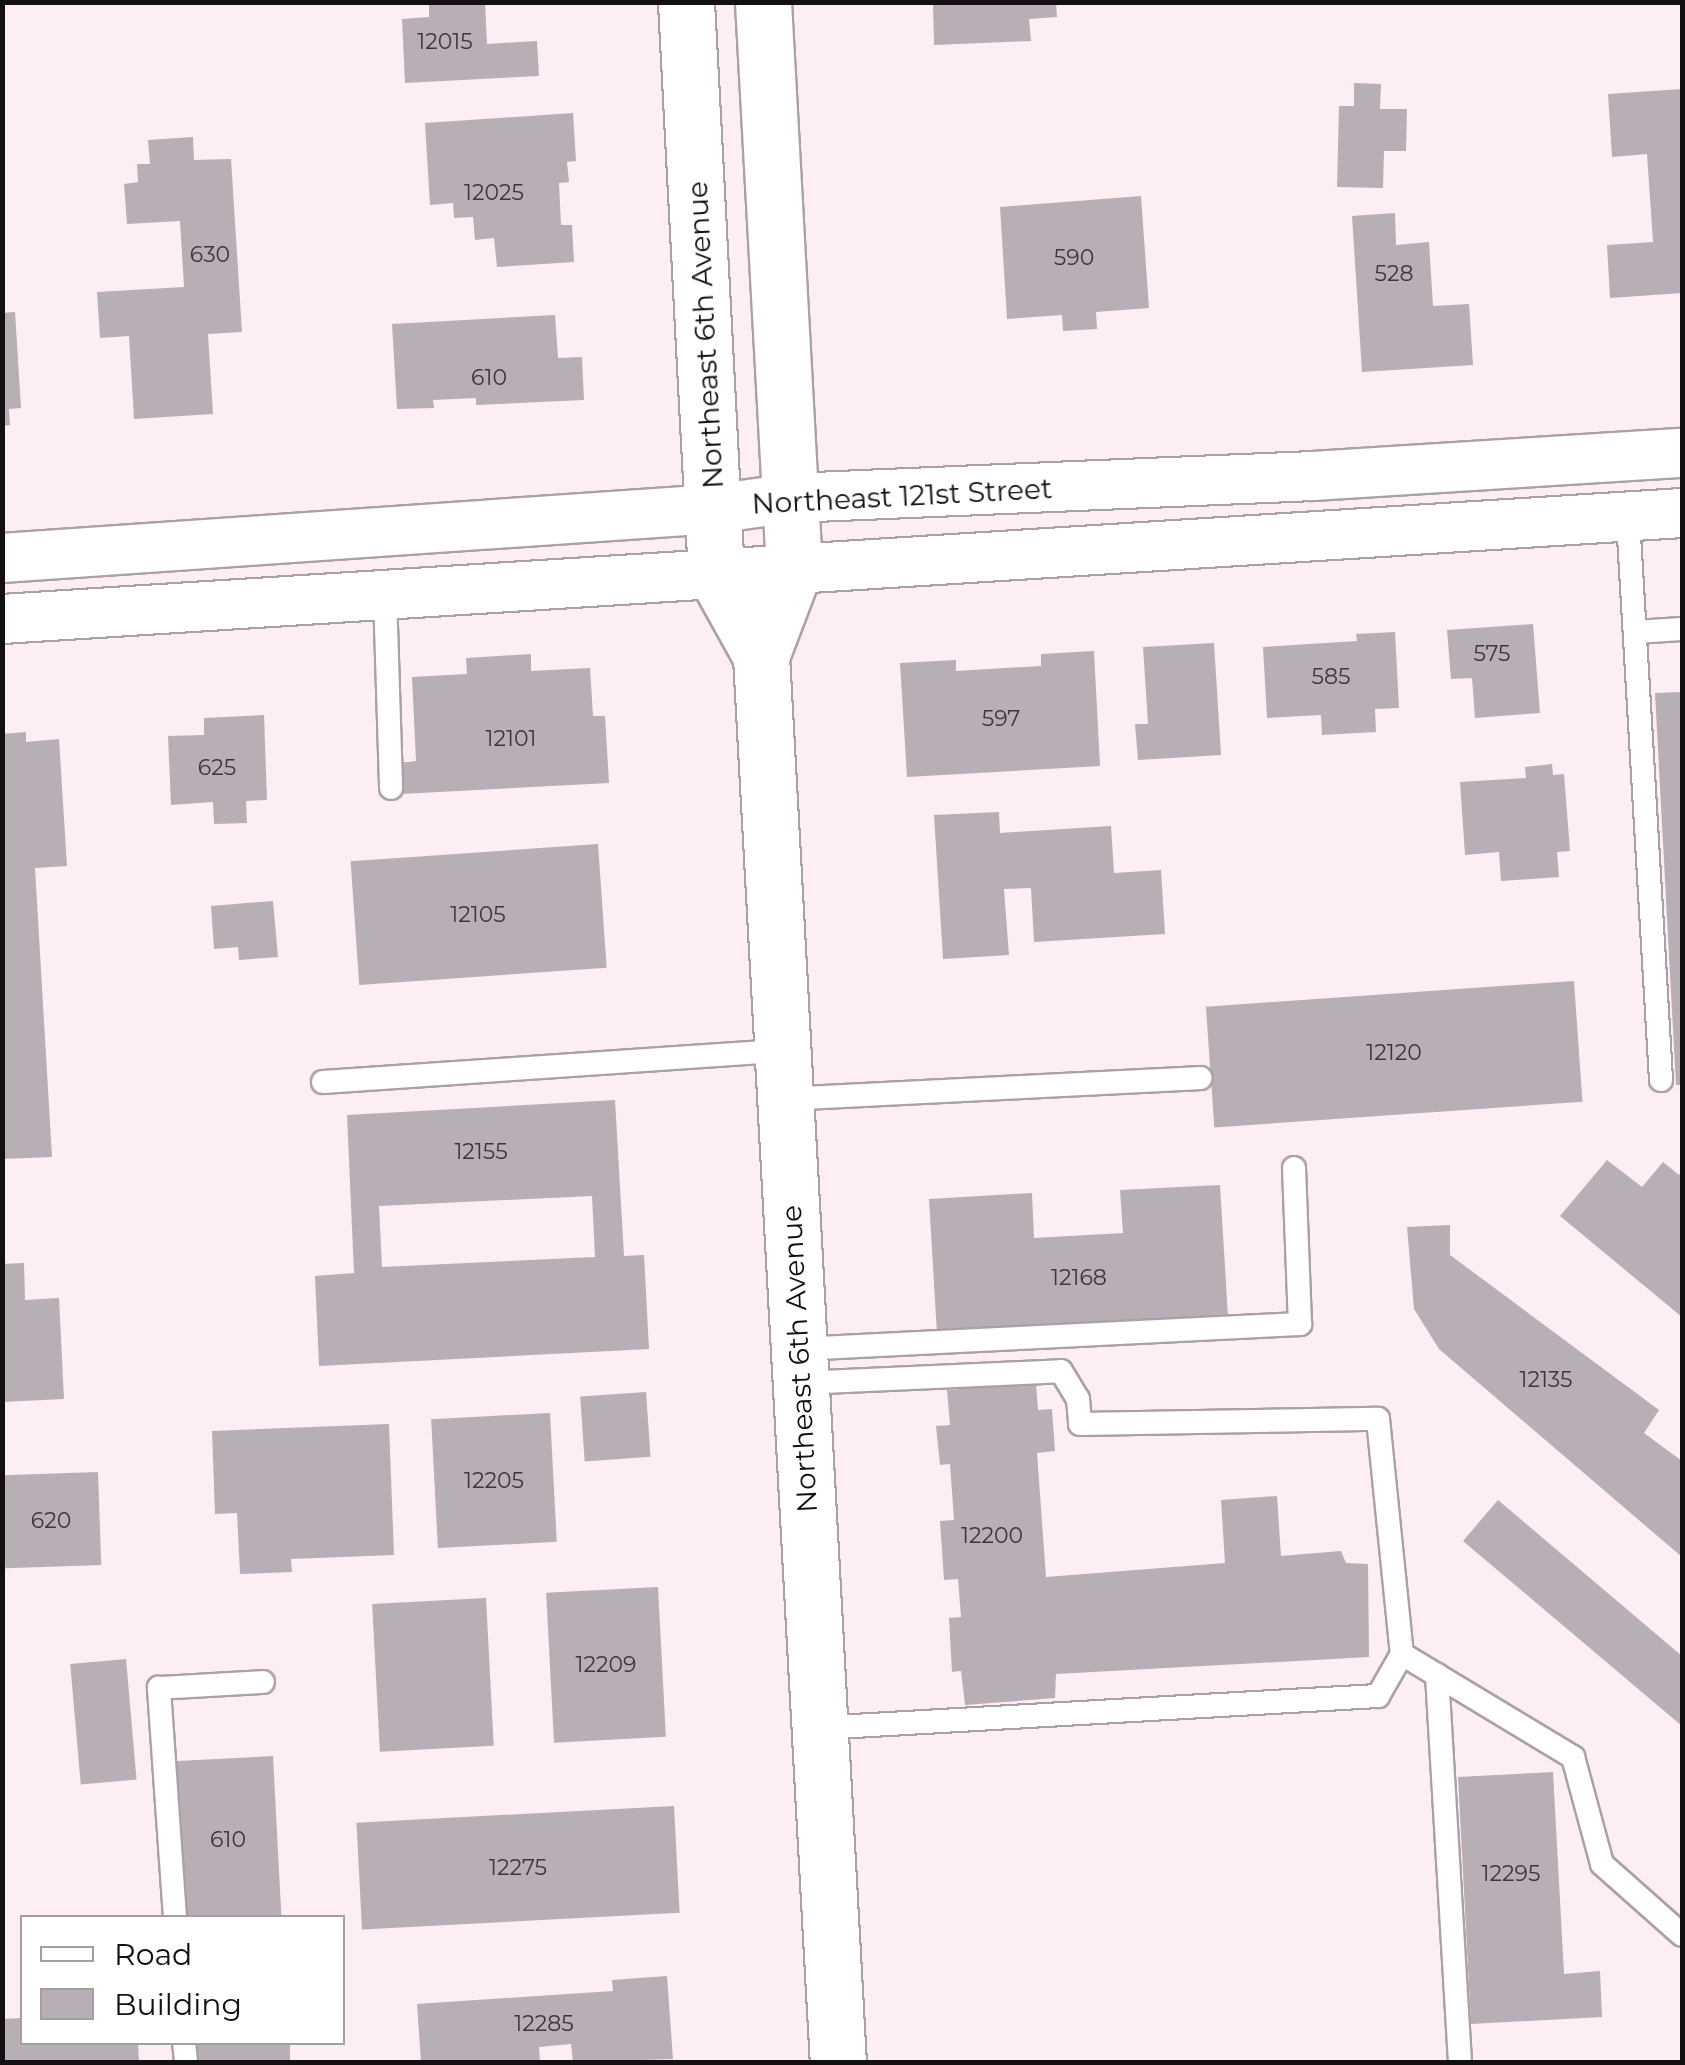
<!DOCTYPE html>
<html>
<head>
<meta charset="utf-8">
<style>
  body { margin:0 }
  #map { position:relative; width:1685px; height:2065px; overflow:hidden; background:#fceef3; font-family:Montserrat,sans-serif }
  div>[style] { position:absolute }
  .building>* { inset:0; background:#b8aeb6; transform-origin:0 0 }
  .roads { filter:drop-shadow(2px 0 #aca0a4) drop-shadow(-2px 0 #aca0a4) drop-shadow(0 2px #aca0a4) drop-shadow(0 -2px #aca0a4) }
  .lane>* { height:22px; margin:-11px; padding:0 11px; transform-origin:11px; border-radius:11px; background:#fff }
  .street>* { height:48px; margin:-24px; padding:0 24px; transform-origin:24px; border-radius:24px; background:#fff }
  .secondary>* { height:55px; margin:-27.5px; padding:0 27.5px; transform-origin:27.5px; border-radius:27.5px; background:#fff }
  span { translate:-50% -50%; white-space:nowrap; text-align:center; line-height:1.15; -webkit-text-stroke:8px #fff; paint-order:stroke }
  .number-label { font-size:22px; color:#3d373a }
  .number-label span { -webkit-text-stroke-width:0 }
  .street-label { font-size:28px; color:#140f11 }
  .frame { position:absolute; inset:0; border:5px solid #140f11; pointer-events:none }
  .legend { position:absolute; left:20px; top:1915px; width:325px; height:130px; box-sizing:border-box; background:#fff; border:2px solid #a19fa0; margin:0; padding:12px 18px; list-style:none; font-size:30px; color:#140f11 }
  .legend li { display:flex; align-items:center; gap:20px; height:50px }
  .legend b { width:50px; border:2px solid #a19fa0 }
</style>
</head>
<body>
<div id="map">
  <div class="building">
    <div style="clip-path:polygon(429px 2px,485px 2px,487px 44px,537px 41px,539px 76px,405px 83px,402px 19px,429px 17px)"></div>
    <div style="clip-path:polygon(933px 2px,1056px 2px,1057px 17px,1029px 19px,1031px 41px,934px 45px)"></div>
    <div style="clip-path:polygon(1354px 83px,1381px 84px,1380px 109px,1407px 109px,1406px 151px,1384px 151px,1383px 188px,1337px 187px,1339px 106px,1354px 106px)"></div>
    <div style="clip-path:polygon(1682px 89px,1682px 293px,1610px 298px,1607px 245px,1653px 242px,1647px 154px,1612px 157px,1608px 94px)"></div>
    <div style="clip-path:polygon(573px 113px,576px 161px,567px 162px,569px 182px,559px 183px,561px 225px,572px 225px,574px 262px,497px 267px,494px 238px,475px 240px,473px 217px,454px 218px,453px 203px,430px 205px,425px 123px)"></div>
    <div style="clip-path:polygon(193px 137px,194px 160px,231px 159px,242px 332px,208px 334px,213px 414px,134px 419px,129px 336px,100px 338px,97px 292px,184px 287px,180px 221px,127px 224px,124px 184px,138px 182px,137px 164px,150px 164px,148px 140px)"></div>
    <div style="clip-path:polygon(1141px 196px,1149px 308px,1096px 312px,1097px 329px,1063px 331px,1062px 315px,1007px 319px,1000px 207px)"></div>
    <div style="clip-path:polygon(1395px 213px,1396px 245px,1429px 242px,1433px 306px,1469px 304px,1473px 365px,1362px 372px,1352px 216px)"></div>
    <div style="clip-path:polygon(15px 312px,21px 408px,9px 409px,10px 425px,2px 426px,2px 313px)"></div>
    <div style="clip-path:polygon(555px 315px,558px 358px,582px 357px,584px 400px,476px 405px,476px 398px,433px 400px,434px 408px,397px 409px,392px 324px)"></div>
    <div style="clip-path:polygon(1533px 624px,1540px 713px,1475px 718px,1472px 678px,1451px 679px,1447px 630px)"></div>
    <div style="clip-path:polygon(1395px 632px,1399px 708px,1375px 709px,1376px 732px,1322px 735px,1321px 715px,1267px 718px,1263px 647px,1357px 641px,1356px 634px)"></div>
    <div style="clip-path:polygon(1214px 643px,1221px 755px,1138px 760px,1135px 724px,1148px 724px,1143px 647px)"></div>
    <div style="clip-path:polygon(1094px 651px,1100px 766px,907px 777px,900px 663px,956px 660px,956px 671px,1041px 666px,1041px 654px)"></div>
    <div style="clip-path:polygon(531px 654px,531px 671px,590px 668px,593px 716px,605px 716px,609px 783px,401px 794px,399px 763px,416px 761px,412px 677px,467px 674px,466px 658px)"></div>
    <div style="clip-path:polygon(1682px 692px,1682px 1085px,1676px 1085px,1655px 693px)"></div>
    <div style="clip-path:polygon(264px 715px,267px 800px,246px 801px,247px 823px,214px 824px,213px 802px,171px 805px,168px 736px,204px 735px,204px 718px)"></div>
    <div style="clip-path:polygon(26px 732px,26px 742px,59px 739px,67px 866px,35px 868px,52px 1157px,2px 1159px,2px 734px)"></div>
    <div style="clip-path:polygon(1552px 764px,1553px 775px,1564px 774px,1570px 851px,1557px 852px,1559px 877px,1501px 881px,1499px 852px,1465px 855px,1460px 782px,1526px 778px,1525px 767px)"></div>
    <div style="clip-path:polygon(999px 812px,1000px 833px,1111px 826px,1114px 873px,1161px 870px,1165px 934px,1034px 942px,1031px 888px,1004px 889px,1009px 955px,943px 959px,934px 815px)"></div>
    <div style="left:598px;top:844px;width:124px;height:248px;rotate:86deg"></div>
    <div style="clip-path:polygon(273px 901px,278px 957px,239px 960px,238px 947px,214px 949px,211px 906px)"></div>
    <div style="left:1574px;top:981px;width:121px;height:369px;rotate:86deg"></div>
    <div style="clip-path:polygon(evenodd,615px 1100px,624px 1256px,644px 1255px,649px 1349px,319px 1366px,315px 1276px,354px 1273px,347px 1115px,615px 1100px,592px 1196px,595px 1257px,382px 1267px,379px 1206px,592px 1196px)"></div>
    <div style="clip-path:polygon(1607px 1160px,1642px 1187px,1663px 1162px,1679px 1175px,1682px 1170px,1682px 1317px,1560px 1216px)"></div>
    <div style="clip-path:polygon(1220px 1185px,1228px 1317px,937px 1334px,929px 1199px,1032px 1193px,1034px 1238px,1123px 1233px,1120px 1190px)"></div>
    <div style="clip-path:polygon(1450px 1225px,1450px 1255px,1659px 1410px,1644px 1433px,1682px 1461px,1682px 1557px,1439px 1349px,1414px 1309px,1407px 1227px)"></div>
    <div style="clip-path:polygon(24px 1263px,25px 1300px,59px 1298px,64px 1399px,2px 1402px,2px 1264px)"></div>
    <div style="clip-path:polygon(1036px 1383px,1038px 1410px,1052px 1409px,1055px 1451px,1037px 1453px,1046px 1577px,1225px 1563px,1221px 1500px,1277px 1496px,1281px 1556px,1341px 1551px,1346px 1563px,1368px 1564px,1369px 1657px,1056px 1674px,1055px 1698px,965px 1705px,961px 1671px,952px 1672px,949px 1618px,961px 1617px,958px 1579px,944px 1580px,940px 1521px,954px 1520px,950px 1464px,940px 1465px,936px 1426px,950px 1425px,947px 1390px)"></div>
    <div style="left:646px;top:1392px;width:65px;height:66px;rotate:86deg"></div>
    <div style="left:550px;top:1413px;width:129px;height:119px;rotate:87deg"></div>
    <div style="clip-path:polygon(389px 1424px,394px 1555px,291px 1559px,292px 1572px,240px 1574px,237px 1513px,215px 1514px,212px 1431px)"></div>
    <div style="left:98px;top:1472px;width:93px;height:96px;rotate:88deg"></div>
    <div style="clip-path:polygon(1498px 1500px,1682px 1656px,1682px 1726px,1463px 1541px)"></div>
    <div style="left:658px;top:1587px;width:150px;height:112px;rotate:87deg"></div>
    <div style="left:486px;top:1598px;width:148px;height:114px;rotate:87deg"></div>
    <div style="left:126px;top:1659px;width:121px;height:56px;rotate:85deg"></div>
    <div style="left:273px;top:1756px;width:162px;height:100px;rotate:87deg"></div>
    <div style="clip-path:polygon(1553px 1772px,1564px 1974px,1600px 1971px,1602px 2017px,1471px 2024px,1458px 1777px)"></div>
    <div style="left:674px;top:1806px;width:107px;height:318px;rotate:87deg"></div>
    <div style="clip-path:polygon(667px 1976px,673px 2059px,573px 2062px,571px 2044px,539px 2047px,540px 2062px,421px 2062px,417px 2004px,613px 1991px,612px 1980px)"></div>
    <div style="clip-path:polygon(22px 2018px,22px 2042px,138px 2042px,139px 2062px,2px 2062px,2px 2019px)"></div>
    <div style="left:190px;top:2042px;width:100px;height:20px"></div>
  </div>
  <div class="roads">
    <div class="lane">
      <div style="left:1628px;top:519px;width:562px;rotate:86.63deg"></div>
      <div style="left:385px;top:594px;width:194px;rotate:88.2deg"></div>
      <div style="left:1635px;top:632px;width:47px;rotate:-3.7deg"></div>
      <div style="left:323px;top:1082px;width:461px;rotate:-3.9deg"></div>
      <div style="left:785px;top:1099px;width:416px;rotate:-2.9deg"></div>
      <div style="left:799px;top:1349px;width:502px;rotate:-2.86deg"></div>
      <div style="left:1300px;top:1324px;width:156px;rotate:-92.2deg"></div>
      <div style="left:801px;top:1383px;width:260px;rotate:-2.6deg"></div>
      <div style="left:1061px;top:1371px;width:33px;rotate:59deg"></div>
      <div style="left:1078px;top:1399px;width:25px;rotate:85deg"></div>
      <div style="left:1080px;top:1424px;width:298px;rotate:-1deg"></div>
      <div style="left:1378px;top:1419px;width:236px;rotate:84.2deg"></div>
      <div style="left:1402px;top:1654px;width:200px;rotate:31.1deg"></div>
      <div style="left:1573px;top:1757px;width:111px;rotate:74.8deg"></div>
      <div style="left:1602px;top:1864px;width:107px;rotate:41.6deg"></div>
      <div style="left:1437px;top:1675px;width:388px;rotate:86.6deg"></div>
      <div style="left:819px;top:1728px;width:560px;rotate:-3.28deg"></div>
      <div style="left:1378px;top:1696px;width:48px;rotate:-60.3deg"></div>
      <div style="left:175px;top:1918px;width:231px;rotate:-94deg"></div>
      <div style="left:159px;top:1688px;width:104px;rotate:-3.3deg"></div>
      <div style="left:184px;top:2042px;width:20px;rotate:84deg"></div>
    </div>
    <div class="street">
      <div style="left:2px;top:558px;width:714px;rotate:-3.94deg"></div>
      <div style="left:714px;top:509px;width:78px;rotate:-8.1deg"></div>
      <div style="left:791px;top:498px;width:522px;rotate:-2.41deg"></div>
      <div style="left:1313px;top:476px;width:370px;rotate:-3.6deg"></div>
      <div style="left:2px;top:619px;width:1683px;rotate:-3.61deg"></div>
    </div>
    <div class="secondary">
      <div style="left:686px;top:2px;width:574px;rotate:87deg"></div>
      <div style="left:716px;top:575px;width:93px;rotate:60.9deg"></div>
      <div style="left:763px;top:2px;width:568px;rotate:86.87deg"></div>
      <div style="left:794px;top:569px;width:93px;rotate:110.8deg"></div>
      <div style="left:761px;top:656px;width:1408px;rotate:86.87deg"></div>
    </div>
  </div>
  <div class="number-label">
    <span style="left:445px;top:42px">12015</span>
    <span style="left:494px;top:193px">12025</span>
    <span style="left:210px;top:255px">630</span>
    <span style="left:1074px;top:258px">590</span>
    <span style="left:1394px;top:274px">528</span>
    <span style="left:489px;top:378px">610</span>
    <span style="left:1492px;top:654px">575</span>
    <span style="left:1331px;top:677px">585</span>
    <span style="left:1001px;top:719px">597</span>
    <span style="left:511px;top:739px">12101</span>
    <span style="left:217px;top:768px">625</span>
    <span style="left:478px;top:915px">12105</span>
    <span style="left:1394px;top:1053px">12120</span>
    <span style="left:481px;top:1152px">12155</span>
    <span style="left:1079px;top:1278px">12168</span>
    <span style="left:1546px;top:1380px">12135</span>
    <span style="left:494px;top:1481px">12205</span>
    <span style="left:51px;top:1521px">620</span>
    <span style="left:992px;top:1536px">12200</span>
    <span style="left:606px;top:1665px">12209</span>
    <span style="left:228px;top:1840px">610</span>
    <span style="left:518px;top:1868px">12275</span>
    <span style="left:1511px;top:1874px">12295</span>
    <span style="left:544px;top:2024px">12285</span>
  </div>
  <div class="street-label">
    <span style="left:705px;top:335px;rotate:-93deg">Northeast 6th Avenue</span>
    <span style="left:902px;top:496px;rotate:-3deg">Northeast 121st Street</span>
    <span style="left:799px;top:1359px;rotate:-93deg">Northeast 6th Avenue</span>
  </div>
  <div class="frame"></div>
  <ul class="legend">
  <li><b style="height:12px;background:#fff"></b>Road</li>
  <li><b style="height:28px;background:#b8aeb6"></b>Building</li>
  </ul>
</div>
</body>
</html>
